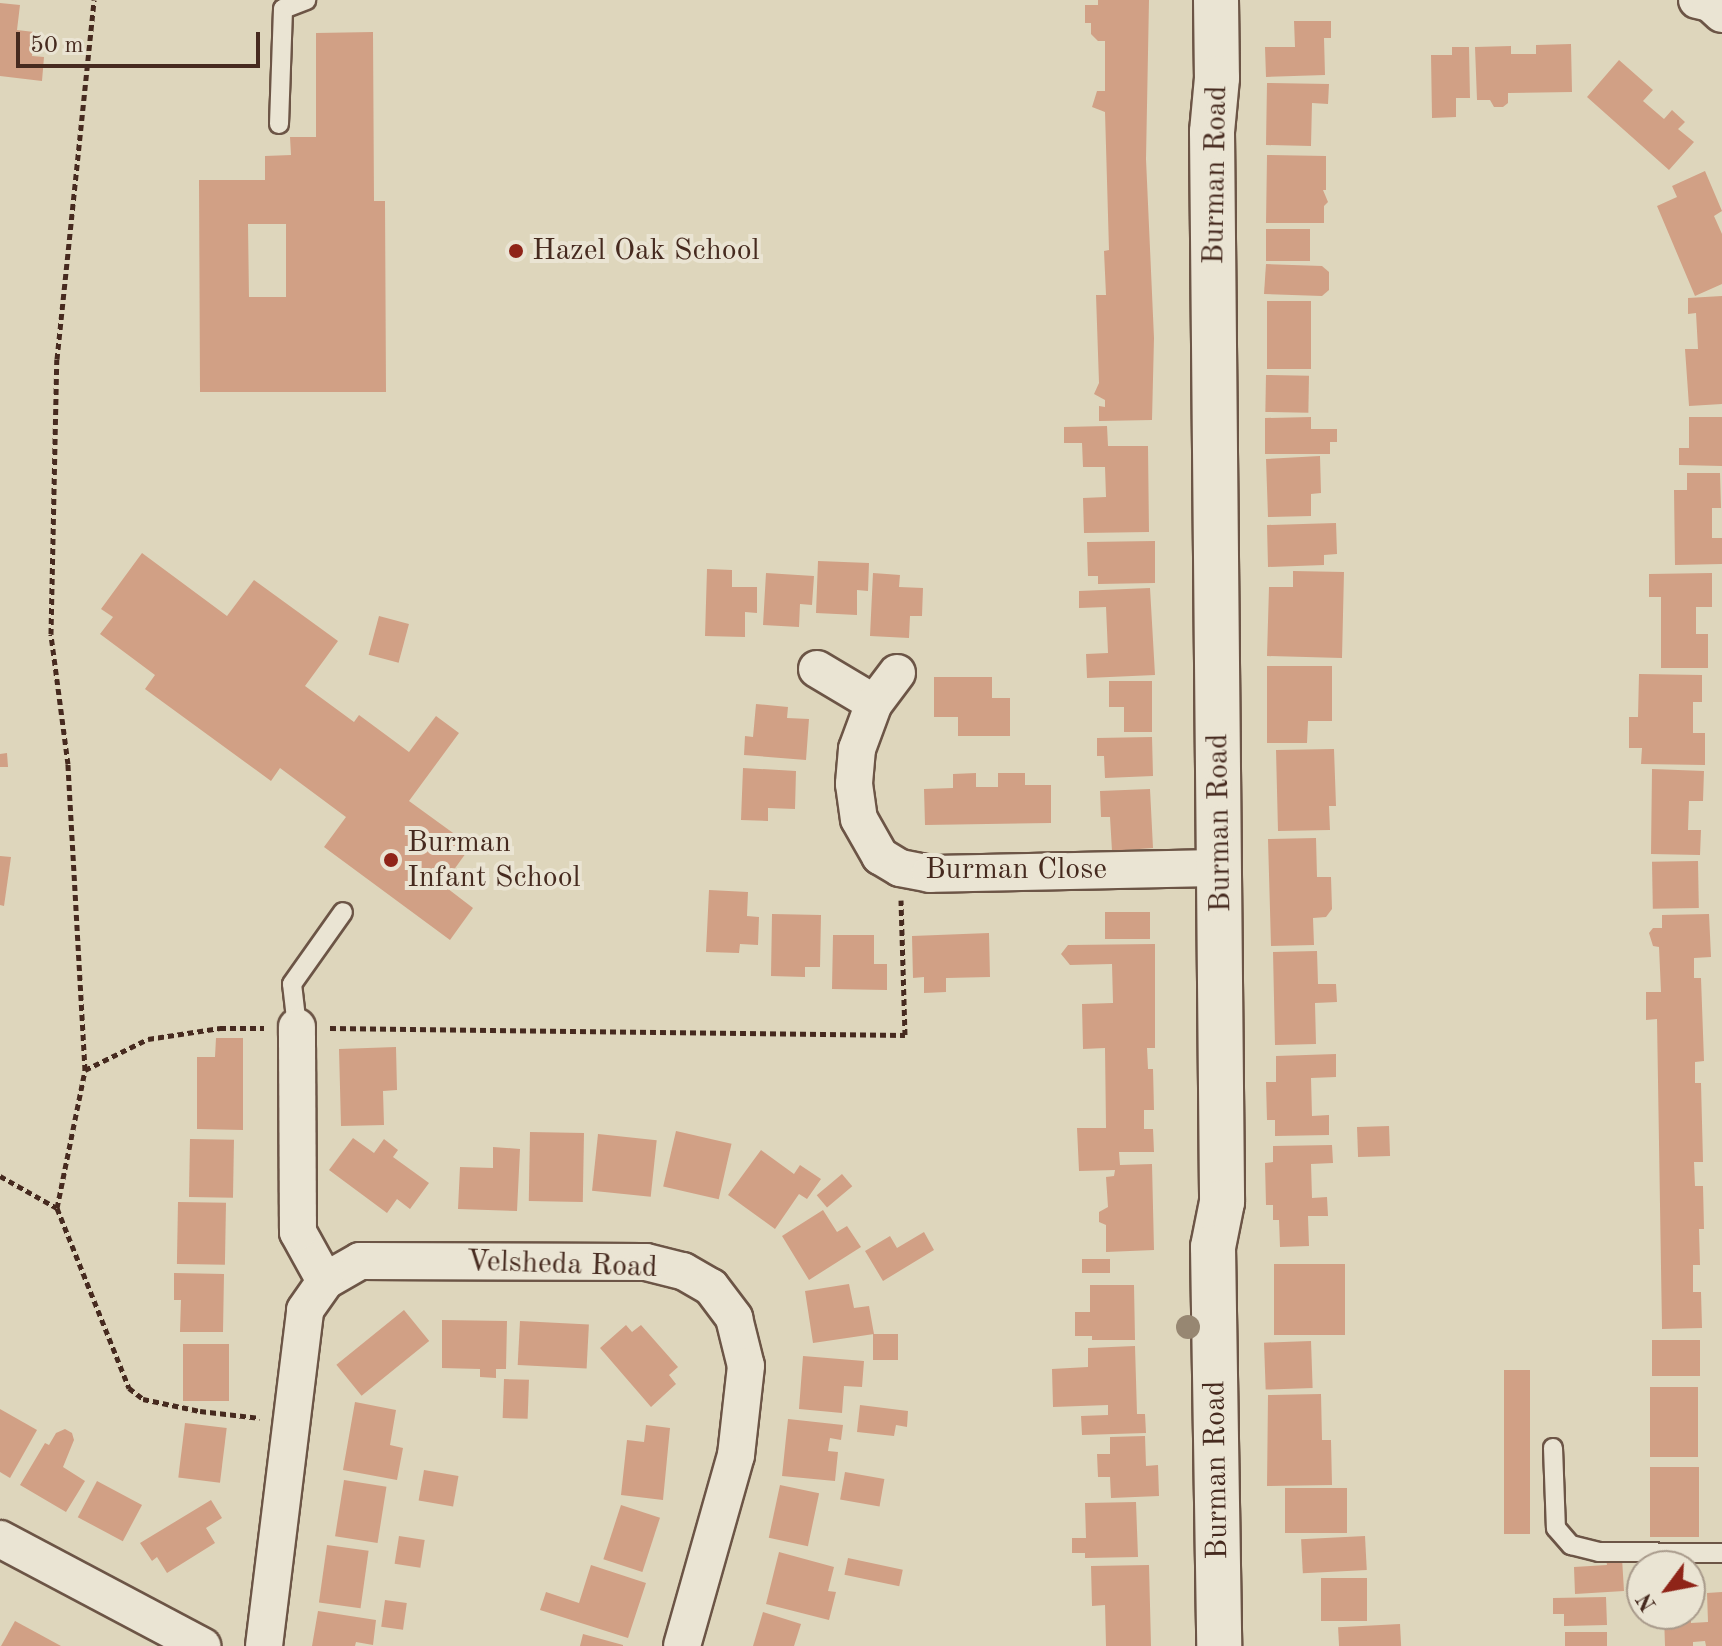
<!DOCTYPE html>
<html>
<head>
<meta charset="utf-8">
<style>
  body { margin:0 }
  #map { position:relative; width:1722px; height:1646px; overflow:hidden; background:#ded6bc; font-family:"Old Standard TT",serif }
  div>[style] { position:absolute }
  .building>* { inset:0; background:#d1a085; transform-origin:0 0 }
  .path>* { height:5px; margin-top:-2.5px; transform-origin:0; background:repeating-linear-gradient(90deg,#462a1f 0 6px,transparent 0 10px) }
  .roads { filter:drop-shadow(2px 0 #6c5546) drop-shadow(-2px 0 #6c5546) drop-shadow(0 2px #6c5546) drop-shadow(0 -2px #6c5546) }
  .lane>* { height:18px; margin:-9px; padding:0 9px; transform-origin:9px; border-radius:9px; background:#eae4d3 }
  .street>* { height:36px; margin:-18px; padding:0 18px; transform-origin:18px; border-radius:18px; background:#eae4d3 }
  .secondary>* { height:44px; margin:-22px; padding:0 22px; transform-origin:22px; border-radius:22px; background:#eae4d3 }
  .trees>* { width:24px; height:24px; margin:-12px; border-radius:50%; background:#978772 }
  .dots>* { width:22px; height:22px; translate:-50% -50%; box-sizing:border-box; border:4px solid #eae4d3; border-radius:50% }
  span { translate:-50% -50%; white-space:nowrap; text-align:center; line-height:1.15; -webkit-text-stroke:8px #eae4d3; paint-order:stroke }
  .street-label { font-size:30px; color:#462a1f }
  .poi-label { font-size:30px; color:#462a1f }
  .left { translate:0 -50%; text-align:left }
  .north { position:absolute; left:1626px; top:1550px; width:80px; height:80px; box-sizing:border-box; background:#eae4d3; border:2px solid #a89a8b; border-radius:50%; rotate:238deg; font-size:22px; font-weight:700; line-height:32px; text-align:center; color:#462a1f }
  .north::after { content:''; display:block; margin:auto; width:28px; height:36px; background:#8f2418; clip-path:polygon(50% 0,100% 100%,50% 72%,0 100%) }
  .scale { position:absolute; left:16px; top:32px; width:244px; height:36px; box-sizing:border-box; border:4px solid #462a1f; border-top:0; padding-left:10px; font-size:24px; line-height:28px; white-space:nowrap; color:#462a1f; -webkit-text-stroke:6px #eae4d3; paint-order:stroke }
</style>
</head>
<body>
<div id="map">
  <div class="building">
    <div style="clip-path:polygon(1098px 0,1149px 0,1146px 159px,1154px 338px,1152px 420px,1099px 421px,1099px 406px,1105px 407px,1105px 400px,1094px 394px,1099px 383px,1096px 295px,1106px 295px,1104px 251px,1109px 250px,1105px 112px,1092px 107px,1097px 91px,1105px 91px,1105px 41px,1098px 41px,1091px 34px,1091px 23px,1085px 23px,1085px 5px,1098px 5px)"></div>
    <div style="clip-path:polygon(0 3px,20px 5px,17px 30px,34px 32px,32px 56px,44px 57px,42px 81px,0 76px)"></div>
    <div style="clip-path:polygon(1294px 21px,1331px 21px,1331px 38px,1324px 38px,1325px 75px,1266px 77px,1265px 47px,1295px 47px)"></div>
    <div style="clip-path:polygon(evenodd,373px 32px,374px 201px,385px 201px,386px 392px,200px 392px,199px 180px,265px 180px,265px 156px,291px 155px,290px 137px,316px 137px,316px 33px,373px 32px,248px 224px,286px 224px,286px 297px,249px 297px,248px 224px)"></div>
    <div style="clip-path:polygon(1571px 44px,1572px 92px,1508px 93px,1508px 103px,1503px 107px,1494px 107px,1490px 100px,1477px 100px,1475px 47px,1511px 46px,1511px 54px,1536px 54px,1536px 45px)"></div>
    <div style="clip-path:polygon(1452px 47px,1469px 47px,1470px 98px,1456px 98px,1456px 117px,1432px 118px,1431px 55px,1452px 55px)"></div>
    <div style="clip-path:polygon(1619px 60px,1653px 90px,1643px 101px,1664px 119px,1672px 110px,1685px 122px,1678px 129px,1694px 142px,1669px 170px,1587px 97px)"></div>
    <div style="clip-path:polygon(1267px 83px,1329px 84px,1328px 104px,1312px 103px,1311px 146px,1266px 145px)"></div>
    <div style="clip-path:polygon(1267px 155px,1326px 156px,1326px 190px,1323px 190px,1328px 202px,1324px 206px,1324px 223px,1266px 223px)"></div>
    <div style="clip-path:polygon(1705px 171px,1722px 211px,1714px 216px,1722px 234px,1722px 284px,1695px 296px,1657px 206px,1677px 197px,1672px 186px)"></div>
    <div style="left:1266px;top:229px;width:44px;height:32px"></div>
    <div style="clip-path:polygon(1266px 264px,1322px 266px,1329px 272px,1329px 290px,1322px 296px,1264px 294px)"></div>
    <div style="clip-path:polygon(1722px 296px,1722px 404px,1689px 406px,1685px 349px,1698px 349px,1696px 313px,1688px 314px,1688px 298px)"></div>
    <div style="left:1267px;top:301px;width:44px;height:68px"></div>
    <div style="left:1266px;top:375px;width:43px;height:37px;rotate:1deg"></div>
    <div style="clip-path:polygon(1311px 417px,1311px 429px,1337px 429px,1337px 442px,1330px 442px,1330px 454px,1265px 454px,1265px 418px)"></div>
    <div style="clip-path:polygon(1689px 417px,1722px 417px,1722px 466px,1679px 465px,1679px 448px,1689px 448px)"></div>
    <div style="clip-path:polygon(1107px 426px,1108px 446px,1148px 446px,1149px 532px,1084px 533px,1083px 498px,1106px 497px,1105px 467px,1083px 467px,1082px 443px,1064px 443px,1064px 427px)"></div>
    <div style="clip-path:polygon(1320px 456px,1321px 493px,1311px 494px,1311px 516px,1268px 517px,1266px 459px)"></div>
    <div style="clip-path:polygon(1687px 473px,1720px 473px,1721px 508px,1712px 508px,1712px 538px,1722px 538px,1722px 564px,1675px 565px,1674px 490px,1687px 490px)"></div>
    <div style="clip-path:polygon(1336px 523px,1337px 554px,1324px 555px,1324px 565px,1268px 567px,1267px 525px)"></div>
    <div style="clip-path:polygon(1155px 541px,1155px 583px,1098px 584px,1098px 576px,1088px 576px,1087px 542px)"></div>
    <div style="clip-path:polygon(142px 553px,227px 616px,254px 580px,338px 641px,305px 686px,354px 722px,359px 715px,409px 752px,436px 716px,459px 733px,409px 801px,471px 846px,443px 885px,473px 908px,450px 940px,324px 847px,346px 817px,280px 768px,271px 781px,145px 689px,155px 675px,100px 634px,113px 617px,101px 609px)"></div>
    <div style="clip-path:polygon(818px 561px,869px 563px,868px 591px,857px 590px,857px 615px,816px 613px)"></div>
    <div style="clip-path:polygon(707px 569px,732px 570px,732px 587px,757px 587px,757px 613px,745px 612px,745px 637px,705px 636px)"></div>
    <div style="clip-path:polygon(1293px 571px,1344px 572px,1342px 658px,1267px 656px,1269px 587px,1293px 587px)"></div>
    <div style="clip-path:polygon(766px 573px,814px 576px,812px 605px,800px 604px,799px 627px,763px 625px)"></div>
    <div style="clip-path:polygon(873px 573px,900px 575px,899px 587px,923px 588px,922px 616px,910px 616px,909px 638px,870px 636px)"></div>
    <div style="clip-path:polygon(1712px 573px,1712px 607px,1696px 607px,1696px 634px,1708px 634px,1708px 668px,1661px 668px,1661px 597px,1649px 597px,1649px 574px)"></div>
    <div style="clip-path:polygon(1150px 588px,1155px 675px,1087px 678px,1086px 654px,1108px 653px,1106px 607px,1079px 608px,1079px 591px)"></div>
    <div style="left:379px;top:616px;width:31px;height:40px;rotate:15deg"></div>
    <div style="clip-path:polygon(1267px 666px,1332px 666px,1332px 721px,1308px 721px,1307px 743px,1267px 743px)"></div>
    <div style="clip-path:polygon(1639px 674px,1702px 675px,1702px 702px,1693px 702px,1693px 733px,1705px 733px,1705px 765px,1641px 764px,1642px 748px,1629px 748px,1629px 717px,1638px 717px)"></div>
    <div style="clip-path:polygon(934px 677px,992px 677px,992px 698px,1010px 698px,1010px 736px,958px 736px,958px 717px,934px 717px)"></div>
    <div style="clip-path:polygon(1109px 681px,1152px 681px,1152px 732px,1124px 732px,1124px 707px,1109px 707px)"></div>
    <div style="clip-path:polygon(756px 704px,788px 707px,787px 718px,809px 719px,806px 760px,744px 755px,745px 736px,753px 737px)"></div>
    <div style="clip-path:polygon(1152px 737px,1153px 776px,1105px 778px,1104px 756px,1097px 756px,1097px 738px)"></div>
    <div style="clip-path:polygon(1334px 749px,1336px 806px,1329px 806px,1330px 830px,1278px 831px,1276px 750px)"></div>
    <div style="clip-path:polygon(7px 753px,8px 767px,0 767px,0 754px)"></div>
    <div style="clip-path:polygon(743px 768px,796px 771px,795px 809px,768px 808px,768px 821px,741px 820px)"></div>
    <div style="clip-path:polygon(1652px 769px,1704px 771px,1703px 801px,1689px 801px,1688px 830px,1701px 830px,1700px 855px,1651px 854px)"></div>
    <div style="clip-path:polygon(976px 773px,976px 787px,998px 787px,998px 773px,1025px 773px,1025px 785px,1051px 785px,1051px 823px,925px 825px,924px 789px,953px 788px,953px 774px)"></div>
    <div style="clip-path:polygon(1150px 789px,1153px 848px,1112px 851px,1110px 817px,1101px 817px,1100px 791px)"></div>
    <div style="clip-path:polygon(1316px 838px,1317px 877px,1331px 877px,1332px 909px,1326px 917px,1313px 918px,1314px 945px,1271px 946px,1268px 839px)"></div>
    <div style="clip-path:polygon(0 856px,11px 857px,4px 906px,0 905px)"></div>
    <div style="left:1698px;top:861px;width:47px;height:46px;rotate:89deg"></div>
    <div style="clip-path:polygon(709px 890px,748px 892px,747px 916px,759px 917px,758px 945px,740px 944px,739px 953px,706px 952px)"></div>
    <div style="left:1105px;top:912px;width:45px;height:27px"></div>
    <div style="clip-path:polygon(772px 914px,821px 915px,820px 967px,805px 967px,805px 977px,771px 976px)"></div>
    <div style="clip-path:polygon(1709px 914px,1711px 957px,1694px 958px,1694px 978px,1701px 978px,1704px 1061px,1695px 1062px,1695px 1083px,1701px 1083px,1703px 1162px,1694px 1162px,1695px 1186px,1703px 1186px,1704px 1229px,1699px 1229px,1700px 1265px,1693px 1265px,1693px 1292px,1701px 1292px,1702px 1328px,1662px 1329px,1657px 1019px,1646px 1020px,1646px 992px,1661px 992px,1659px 947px,1653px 946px,1649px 933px,1653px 928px,1662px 928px,1662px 915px)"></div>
    <div style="clip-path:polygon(989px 933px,990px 977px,946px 978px,946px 992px,924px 993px,924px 977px,913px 978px,912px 936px)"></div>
    <div style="clip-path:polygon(833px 935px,874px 935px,874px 964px,887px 964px,887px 990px,832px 989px)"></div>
    <div style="clip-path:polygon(1155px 944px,1155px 1048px,1147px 1048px,1148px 1069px,1153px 1069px,1154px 1110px,1144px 1110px,1144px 1129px,1153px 1129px,1154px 1152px,1119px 1152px,1120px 1165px,1152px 1164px,1154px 1250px,1106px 1252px,1106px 1225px,1099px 1222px,1099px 1212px,1108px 1207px,1106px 1177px,1114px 1176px,1115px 1170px,1079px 1171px,1077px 1128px,1106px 1128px,1105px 1048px,1083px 1049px,1082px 1004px,1113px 1003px,1112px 964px,1070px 965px,1061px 954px,1068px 945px)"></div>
    <div style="clip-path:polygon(1317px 951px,1318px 984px,1336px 984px,1337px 1002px,1315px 1003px,1316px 1044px,1275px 1045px,1273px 952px)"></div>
    <div style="clip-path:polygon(216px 1038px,243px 1038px,243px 1130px,197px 1129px,197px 1057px,215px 1057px)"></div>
    <div style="clip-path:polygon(396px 1047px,397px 1090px,383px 1091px,384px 1125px,341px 1126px,339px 1049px)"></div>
    <div style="clip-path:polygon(1336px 1054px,1336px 1077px,1311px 1078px,1312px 1116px,1329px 1115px,1329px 1135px,1275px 1136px,1275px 1120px,1267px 1120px,1266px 1082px,1276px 1082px,1276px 1056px)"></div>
    <div style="left:1389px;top:1126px;width:30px;height:32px;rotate:88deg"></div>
    <div style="left:676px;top:1131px;width:57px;height:57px;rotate:13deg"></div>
    <div style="left:530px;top:1132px;width:54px;height:69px;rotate:1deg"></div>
    <div style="left:598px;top:1134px;width:59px;height:57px;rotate:6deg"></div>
    <div style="clip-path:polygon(353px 1138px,374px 1153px,384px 1139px,398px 1150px,393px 1157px,429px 1183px,410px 1209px,397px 1199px,387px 1213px,329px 1170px)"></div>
    <div style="left:190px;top:1139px;width:44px;height:58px;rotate:1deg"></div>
    <div style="clip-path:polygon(1332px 1145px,1333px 1163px,1311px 1164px,1312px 1198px,1327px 1197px,1328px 1216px,1308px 1216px,1309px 1246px,1280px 1247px,1279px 1220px,1273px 1220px,1273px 1205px,1266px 1205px,1265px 1163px,1273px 1162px,1273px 1146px)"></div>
    <div style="clip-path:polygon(493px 1147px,520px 1149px,517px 1211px,458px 1209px,460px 1167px,493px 1168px)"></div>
    <div style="clip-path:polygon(761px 1150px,794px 1174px,800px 1165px,821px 1179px,807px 1199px,799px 1194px,775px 1229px,728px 1195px)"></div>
    <div style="left:842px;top:1174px;width:16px;height:33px;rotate:50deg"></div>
    <div style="left:178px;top:1202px;width:48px;height:62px;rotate:1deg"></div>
    <div style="clip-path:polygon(823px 1210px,837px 1232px,847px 1226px,861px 1247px,809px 1280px,782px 1236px)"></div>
    <div style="clip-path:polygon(924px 1232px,934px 1250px,883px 1281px,865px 1251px,890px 1236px,897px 1248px)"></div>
    <div style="left:1110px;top:1259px;width:14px;height:28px;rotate:90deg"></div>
    <div style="left:1274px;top:1264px;width:71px;height:71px"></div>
    <div style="clip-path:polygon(174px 1273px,224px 1274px,223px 1332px,180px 1332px,181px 1300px,174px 1300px)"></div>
    <div style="clip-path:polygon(849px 1284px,854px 1308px,869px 1306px,874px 1334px,813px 1343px,805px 1291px)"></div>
    <div style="clip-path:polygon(1090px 1285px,1134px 1285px,1135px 1340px,1092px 1340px,1092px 1336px,1075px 1336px,1075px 1312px,1090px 1312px)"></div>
    <div style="left:404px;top:1310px;width:40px;height:87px;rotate:51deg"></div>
    <div style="clip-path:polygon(442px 1320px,507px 1321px,506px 1369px,496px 1369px,496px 1378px,480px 1377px,480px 1369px,442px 1368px)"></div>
    <div style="left:520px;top:1321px;width:69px;height:44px;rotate:3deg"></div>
    <div style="clip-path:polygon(626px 1325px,632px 1332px,641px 1325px,678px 1367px,669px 1375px,676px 1384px,651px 1407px,600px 1348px)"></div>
    <div style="left:873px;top:1334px;width:25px;height:26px"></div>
    <div style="left:1652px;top:1340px;width:48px;height:36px"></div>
    <div style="left:1311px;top:1341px;width:47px;height:47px;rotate:88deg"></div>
    <div style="left:183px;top:1344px;width:46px;height:57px"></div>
    <div style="clip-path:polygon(1135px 1346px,1137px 1414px,1145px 1414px,1146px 1433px,1082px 1435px,1081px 1416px,1108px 1415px,1108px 1405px,1053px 1407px,1052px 1369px,1088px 1367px,1088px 1348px)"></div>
    <div style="clip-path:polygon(803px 1356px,864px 1361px,862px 1387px,844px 1386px,842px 1413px,799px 1409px)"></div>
    <div style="left:1504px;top:1370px;width:26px;height:164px"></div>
    <div style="left:504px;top:1379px;width:25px;height:39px;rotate:2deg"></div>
    <div style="left:1650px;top:1387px;width:48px;height:70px"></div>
    <div style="clip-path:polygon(1321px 1394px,1322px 1440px,1331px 1440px,1332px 1485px,1267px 1486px,1268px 1395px)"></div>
    <div style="clip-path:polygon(355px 1402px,396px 1410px,390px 1445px,403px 1448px,397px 1480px,343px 1470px)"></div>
    <div style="clip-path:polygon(860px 1405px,908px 1411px,907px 1427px,896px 1425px,894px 1436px,857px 1432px)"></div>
    <div style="clip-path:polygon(0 1409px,37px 1430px,10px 1478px,0 1472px)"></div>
    <div style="clip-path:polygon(788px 1419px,843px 1425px,841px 1440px,830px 1438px,828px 1451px,838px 1452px,835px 1481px,782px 1476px)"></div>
    <div style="left:185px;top:1423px;width:42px;height:55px;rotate:7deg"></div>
    <div style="clip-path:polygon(646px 1425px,670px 1428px,663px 1500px,621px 1495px,627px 1440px,644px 1442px)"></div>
    <div style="clip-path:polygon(65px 1429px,72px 1433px,74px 1440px,63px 1467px,85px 1481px,66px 1512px,20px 1485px,45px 1443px,49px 1445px,56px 1433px)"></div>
    <div style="clip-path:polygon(1145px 1436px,1146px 1466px,1158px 1465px,1159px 1496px,1111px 1498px,1110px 1477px,1098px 1477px,1097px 1454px,1110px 1454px,1110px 1437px)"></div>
    <div style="left:1650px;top:1467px;width:49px;height:70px"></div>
    <div style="left:424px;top:1470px;width:35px;height:31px;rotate:10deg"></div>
    <div style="left:845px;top:1472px;width:40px;height:28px;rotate:10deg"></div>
    <div style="left:344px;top:1480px;width:43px;height:57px;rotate:9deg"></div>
    <div style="left:97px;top:1481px;width:51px;height:41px;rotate:28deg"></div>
    <div style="left:780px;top:1485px;width:40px;height:54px;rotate:12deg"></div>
    <div style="left:1347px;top:1488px;width:45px;height:62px;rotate:90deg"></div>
    <div style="clip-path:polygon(211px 1500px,222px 1518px,206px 1528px,215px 1543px,167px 1573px,157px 1557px,152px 1561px,140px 1543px)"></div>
    <div style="clip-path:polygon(1136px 1502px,1138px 1557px,1085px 1558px,1085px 1553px,1072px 1553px,1072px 1538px,1086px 1538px,1085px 1503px)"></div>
    <div style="left:621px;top:1505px;width:41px;height:57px;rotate:18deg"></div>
    <div style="left:399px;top:1536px;width:26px;height:28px;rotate:9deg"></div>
    <div style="left:1365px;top:1536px;width:34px;height:64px;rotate:87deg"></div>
    <div style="left:327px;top:1545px;width:42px;height:58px;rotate:8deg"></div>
    <div style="clip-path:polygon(779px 1552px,834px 1567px,828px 1591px,836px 1592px,829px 1620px,766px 1604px)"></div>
    <div style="left:848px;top:1558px;width:56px;height:17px;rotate:12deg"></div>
    <div style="clip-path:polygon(1622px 1558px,1624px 1591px,1575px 1594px,1574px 1567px,1607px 1565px,1606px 1559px)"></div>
    <div style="clip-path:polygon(591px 1565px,646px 1583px,628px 1638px,540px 1610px,546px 1592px,579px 1603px)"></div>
    <div style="clip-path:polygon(1149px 1565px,1151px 1646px,1106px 1646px,1105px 1605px,1092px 1606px,1091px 1566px)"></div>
    <div style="left:1321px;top:1578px;width:46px;height:43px"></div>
    <div style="clip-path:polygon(1722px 1592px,1722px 1646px,1706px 1646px,1705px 1641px,1693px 1642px,1693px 1646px,1665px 1646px,1664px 1616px,1691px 1616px,1691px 1623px,1708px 1622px,1707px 1593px)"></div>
    <div style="clip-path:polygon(1606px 1597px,1607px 1625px,1564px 1626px,1564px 1614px,1553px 1614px,1553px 1598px)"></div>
    <div style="left:385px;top:1600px;width:22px;height:27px;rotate:8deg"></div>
    <div style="clip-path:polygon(318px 1611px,376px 1620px,373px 1645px,356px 1642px,355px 1646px,312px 1646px)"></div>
    <div style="clip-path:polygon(763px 1612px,801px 1624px,794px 1646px,753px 1646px)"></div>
    <div style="clip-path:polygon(15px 1621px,39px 1634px,61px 1646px,1px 1646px)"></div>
    <div style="left:1400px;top:1624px;width:22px;height:62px;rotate:87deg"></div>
    <div style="left:1607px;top:1632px;width:14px;height:42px;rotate:90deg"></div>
    <div style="clip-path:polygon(583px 1634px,623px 1645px,623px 1646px,580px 1646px)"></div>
  </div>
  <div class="path">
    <div style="left:330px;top:1028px;width:575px;rotate:0.7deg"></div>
    <div style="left:905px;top:1035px;width:135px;rotate:-91.7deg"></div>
    <div style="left:85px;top:1070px;width:70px;rotate:-26.2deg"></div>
    <div style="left:148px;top:1039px;width:73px;rotate:-8.7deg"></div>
    <div style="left:220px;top:1028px;width:44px"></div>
    <div style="left:0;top:1176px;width:65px;rotate:29.3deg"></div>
    <div style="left:57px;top:1208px;width:194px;rotate:68.2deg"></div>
    <div style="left:129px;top:1388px;width:18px;rotate:38deg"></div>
    <div style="left:143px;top:1399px;width:58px;rotate:11.9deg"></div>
    <div style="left:200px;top:1411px;width:60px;rotate:6.7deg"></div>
    <div style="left:57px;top:1208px;width:141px;rotate:-78.5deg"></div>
    <div style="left:85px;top:1070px;width:306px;rotate:-93.2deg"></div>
    <div style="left:68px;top:764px;width:131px;rotate:-97.5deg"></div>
    <div style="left:51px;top:634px;width:275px;rotate:-88.8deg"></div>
    <div style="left:57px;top:359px;width:361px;rotate:-84.1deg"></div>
  </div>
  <div class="roads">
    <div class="lane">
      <div style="left:279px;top:124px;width:115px;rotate:-88deg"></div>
      <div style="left:283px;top:9px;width:25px;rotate:-21deg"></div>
      <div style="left:297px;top:1027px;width:43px;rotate:-96.6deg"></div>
      <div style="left:292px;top:984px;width:88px;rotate:-54.7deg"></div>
      <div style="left:1553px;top:1448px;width:80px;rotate:87.9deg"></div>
      <div style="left:1556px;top:1528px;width:23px;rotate:49deg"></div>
      <div style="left:1571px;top:1545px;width:29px;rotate:14deg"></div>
      <div style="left:1599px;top:1552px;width:123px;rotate:0.5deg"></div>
    </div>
    <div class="street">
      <div style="left:1697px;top:0;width:13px;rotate:13deg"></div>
      <div style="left:1710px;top:3px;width:16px;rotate:43deg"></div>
      <div style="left:817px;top:669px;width:66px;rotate:30.8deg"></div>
      <div style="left:897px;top:673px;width:38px;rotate:127deg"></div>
      <div style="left:874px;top:703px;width:49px;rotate:110.3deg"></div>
      <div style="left:857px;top:749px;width:35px;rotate:95deg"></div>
      <div style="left:854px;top:784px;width:35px;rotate:82deg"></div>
      <div style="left:859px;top:819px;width:43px;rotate:60.4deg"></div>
      <div style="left:880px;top:856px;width:23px;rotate:31deg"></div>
      <div style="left:900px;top:868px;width:31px;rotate:11deg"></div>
      <div style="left:930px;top:874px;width:291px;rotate:-1.2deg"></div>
      <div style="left:325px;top:1281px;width:40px;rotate:-29.7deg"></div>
      <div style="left:360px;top:1261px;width:286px;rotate:0.2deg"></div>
      <div style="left:646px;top:1262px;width:38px;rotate:14deg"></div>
      <div style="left:683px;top:1271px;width:32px;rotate:30deg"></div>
      <div style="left:711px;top:1287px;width:39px;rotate:53deg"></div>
      <div style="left:734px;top:1318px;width:49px;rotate:76deg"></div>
      <div style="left:746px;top:1366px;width:90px;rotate:96.4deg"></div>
      <div style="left:736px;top:1455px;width:198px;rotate:105.8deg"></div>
      <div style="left:0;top:1539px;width:229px;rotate:27.9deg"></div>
      <div style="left:264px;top:1646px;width:338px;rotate:-83deg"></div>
      <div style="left:305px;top:1310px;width:35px;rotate:-55deg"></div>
      <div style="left:325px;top:1281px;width:56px;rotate:-118.9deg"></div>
      <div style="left:298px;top:1232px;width:205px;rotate:-90.3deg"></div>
    </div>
    <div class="secondary">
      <div style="left:1216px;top:0;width:78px;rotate:89.3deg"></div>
      <div style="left:1217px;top:78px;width:54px;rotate:95.3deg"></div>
      <div style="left:1212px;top:132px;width:1070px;rotate:89.46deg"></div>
      <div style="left:1222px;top:1202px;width:46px;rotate:101.3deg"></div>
      <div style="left:1213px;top:1247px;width:399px;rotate:89.1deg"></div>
    </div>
  </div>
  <div class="trees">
    <div style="left:1188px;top:1327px"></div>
  </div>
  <div class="dots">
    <div style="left:516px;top:251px;background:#8f2418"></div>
    <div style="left:391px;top:860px;background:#8f2418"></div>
  </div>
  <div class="street-label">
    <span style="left:1216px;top:175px;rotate:-89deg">Burman Road</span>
    <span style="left:1220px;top:823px;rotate:-91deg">Burman Road</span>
    <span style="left:1016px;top:870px">Burman Close</span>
    <span style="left:562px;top:1265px;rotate:2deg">Velsheda Road</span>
    <span style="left:1217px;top:1470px;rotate:-91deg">Burman Road</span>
  </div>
  <div class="poi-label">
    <span class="left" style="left:532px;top:251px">Hazel Oak School</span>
    <span class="left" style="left:407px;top:860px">Burman<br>Infant School</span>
  </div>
  <div class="north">N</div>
  <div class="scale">50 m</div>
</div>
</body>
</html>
